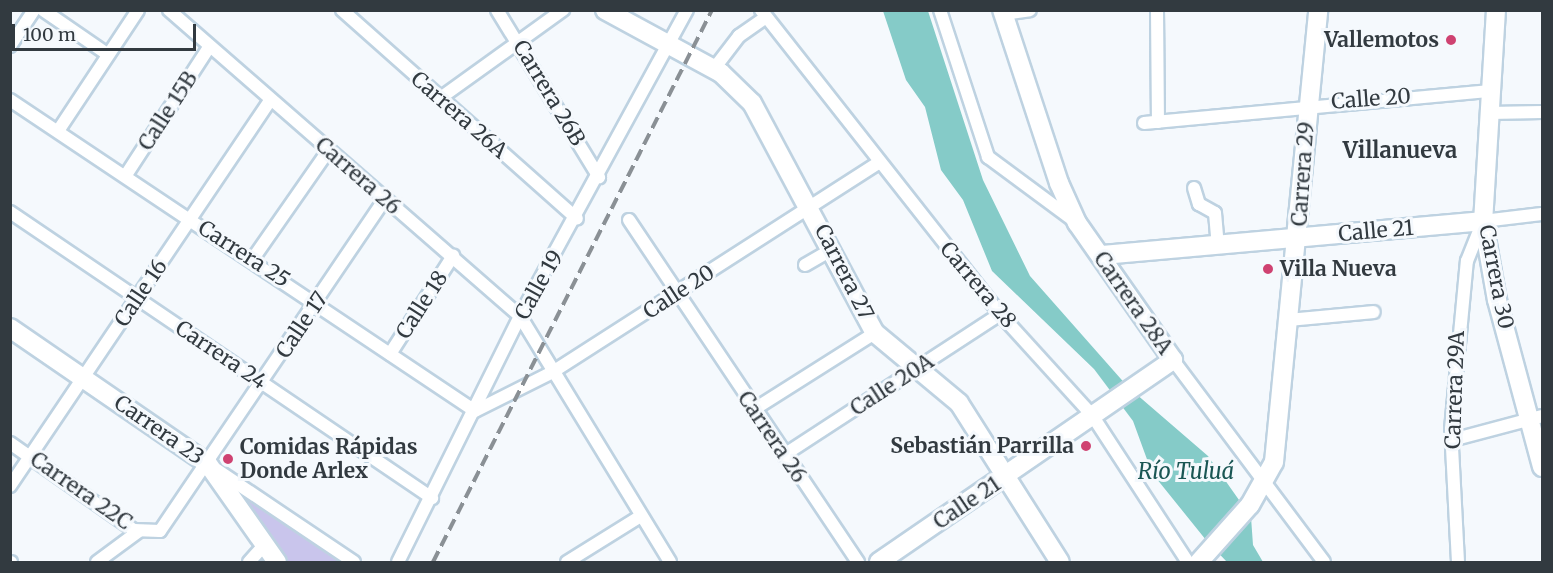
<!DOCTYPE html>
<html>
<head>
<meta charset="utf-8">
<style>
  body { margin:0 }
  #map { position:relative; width:1553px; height:573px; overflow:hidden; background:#f5f9fd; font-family:Merriweather,serif }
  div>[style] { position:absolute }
  .green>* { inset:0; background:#c9c5ec }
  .water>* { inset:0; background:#85cbc8 }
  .roads { filter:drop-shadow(2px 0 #bed2e1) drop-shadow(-2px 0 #bed2e1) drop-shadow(0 2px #bed2e1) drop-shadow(0 -2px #bed2e1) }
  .street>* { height:12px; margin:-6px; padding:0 6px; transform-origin:6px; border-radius:6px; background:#fff }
  .secondary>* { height:18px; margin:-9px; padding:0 9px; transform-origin:9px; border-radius:9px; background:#fff }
  .rail>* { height:4px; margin-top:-2px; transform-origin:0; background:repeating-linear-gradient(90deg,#8a9095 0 12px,transparent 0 18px) }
  .dots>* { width:16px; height:16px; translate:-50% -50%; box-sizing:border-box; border:3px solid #f5f9fd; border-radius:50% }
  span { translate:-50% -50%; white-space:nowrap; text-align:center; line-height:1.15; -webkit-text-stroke:6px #f5f9fd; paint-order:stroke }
  .poi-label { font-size:21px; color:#323a40; font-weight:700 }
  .right { translate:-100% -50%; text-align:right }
  .left { translate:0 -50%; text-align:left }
  .street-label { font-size:21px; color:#323a40 }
  .neighbourhood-label { font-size:22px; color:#323a40; font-weight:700 }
  .water-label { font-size:22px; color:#1a5654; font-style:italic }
  .frame { position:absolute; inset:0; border:12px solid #323a40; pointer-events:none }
  .scale { position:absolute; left:12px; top:24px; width:184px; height:27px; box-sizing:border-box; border:3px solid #323a40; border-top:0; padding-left:8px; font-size:18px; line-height:21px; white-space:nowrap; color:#323a40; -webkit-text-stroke:4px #f5f9fd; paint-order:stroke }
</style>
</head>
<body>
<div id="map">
  <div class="green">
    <div style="clip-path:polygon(237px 492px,344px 562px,286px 562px)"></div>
  </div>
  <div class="water">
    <div style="clip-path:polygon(883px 11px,928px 11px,983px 180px,1030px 276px,1128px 387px,1208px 456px,1251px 517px,1253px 545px,1263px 562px,1227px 562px,1206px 540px,1152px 473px,1133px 421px,1094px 369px,992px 271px,963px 200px,941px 170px,925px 107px,906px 80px)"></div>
  </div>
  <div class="roads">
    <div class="street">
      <div style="left:43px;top:10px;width:78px;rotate:34.5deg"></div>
      <div style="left:169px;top:10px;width:466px;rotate:41.1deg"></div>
      <div style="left:520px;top:316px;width:288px;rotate:58.6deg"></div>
      <div style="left:342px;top:10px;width:314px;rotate:41.6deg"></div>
      <div style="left:497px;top:10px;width:196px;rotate:58.6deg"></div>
      <div style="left:761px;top:10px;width:387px;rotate:51.8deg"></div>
      <div style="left:1000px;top:314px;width:137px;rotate:47.7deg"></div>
      <div style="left:1092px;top:415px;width:176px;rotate:56.9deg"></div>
      <div style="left:940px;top:10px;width:155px;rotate:71.9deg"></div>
      <div style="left:988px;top:157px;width:109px;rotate:36.5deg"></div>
      <div style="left:1157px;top:10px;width:112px;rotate:89.5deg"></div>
      <div style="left:1003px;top:14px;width:27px;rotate:-8deg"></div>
      <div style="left:10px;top:46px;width:43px;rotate:-56.3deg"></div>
      <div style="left:713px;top:70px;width:43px;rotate:-52.6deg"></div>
      <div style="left:739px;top:36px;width:33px;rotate:-35deg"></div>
      <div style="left:439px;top:99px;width:153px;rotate:-35.7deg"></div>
      <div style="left:10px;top:100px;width:559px;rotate:33.78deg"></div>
      <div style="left:475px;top:411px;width:85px;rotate:-26.6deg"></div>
      <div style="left:551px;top:373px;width:389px;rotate:-32.7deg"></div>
      <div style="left:1489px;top:113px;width:53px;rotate:-1.1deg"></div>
      <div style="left:1144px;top:123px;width:348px;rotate:-5.3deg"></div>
      <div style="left:58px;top:131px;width:145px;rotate:-56.5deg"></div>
      <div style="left:126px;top:175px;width:153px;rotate:-57deg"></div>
      <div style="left:1194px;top:188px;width:17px;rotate:73deg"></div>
      <div style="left:1199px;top:204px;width:18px;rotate:29deg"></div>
      <div style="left:1215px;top:213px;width:32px;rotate:85deg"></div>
      <div style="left:10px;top:212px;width:510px;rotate:34.13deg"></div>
      <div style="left:629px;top:220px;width:412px;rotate:56.2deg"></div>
      <div style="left:252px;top:260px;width:133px;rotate:-55.1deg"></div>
      <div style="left:805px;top:265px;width:30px;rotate:-30deg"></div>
      <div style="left:1289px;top:320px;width:85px;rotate:-5.4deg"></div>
      <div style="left:390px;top:354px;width:117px;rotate:-57.3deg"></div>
      <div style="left:1173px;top:360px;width:252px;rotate:53.2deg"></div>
      <div style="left:753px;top:410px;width:144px;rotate:-32.3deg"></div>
      <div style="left:1452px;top:440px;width:93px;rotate:-14.9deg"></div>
      <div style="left:10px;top:443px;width:151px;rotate:35.1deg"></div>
      <div style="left:134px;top:530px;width:26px;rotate:2deg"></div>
      <div style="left:160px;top:531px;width:400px;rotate:-55.9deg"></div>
      <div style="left:784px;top:455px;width:258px;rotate:-33.1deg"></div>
      <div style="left:217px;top:470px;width:165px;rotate:33.9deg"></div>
      <div style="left:10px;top:486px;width:465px;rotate:-56deg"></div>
      <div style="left:10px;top:562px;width:1px"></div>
      <div style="left:97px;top:562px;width:52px;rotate:-36.4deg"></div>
      <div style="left:249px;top:562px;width:24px;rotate:-48deg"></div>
      <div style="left:398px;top:562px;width:275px;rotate:-63.6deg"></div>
      <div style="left:520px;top:316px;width:349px;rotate:-61.4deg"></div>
      <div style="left:567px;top:562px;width:87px;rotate:-31.9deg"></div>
      <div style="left:1458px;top:562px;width:133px;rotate:-93deg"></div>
      <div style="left:1451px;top:429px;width:169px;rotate:-84.6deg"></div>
      <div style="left:1467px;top:261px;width:43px;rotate:-68.2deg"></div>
      <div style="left:1483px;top:221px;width:59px;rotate:-6.8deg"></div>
    </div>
    <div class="secondary">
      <div style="left:605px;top:10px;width:132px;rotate:28.5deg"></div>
      <div style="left:721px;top:73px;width:43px;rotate:44.1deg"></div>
      <div style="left:752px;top:103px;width:261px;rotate:61.9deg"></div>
      <div style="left:875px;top:333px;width:109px;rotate:39.8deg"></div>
      <div style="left:959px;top:403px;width:188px;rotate:57.6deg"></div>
      <div style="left:1496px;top:10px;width:211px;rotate:93.5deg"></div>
      <div style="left:1483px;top:221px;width:80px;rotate:80deg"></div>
      <div style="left:1497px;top:300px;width:173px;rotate:74.9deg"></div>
      <div style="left:1103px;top:255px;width:382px;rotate:-5.1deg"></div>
      <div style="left:10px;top:328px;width:240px;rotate:34.5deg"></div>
      <div style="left:208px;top:464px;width:120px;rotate:54.9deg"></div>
      <div style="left:879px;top:562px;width:357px;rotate:-34.5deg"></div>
      <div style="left:1173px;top:360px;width:167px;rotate:-125deg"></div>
      <div style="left:1077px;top:223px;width:44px;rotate:-114.2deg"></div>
      <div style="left:1059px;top:183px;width:182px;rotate:-108.2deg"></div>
      <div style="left:1199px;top:562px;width:76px;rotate:-48.2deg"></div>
      <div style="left:1250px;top:505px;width:49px;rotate:-60.8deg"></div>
      <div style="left:1274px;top:462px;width:454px;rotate:-84.4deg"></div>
    </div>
  </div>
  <div class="rail">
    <div style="left:433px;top:562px;width:619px;rotate:-63.19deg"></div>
  </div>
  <div class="dots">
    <div style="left:1451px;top:40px;background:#cf4271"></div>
    <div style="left:1268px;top:269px;background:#cf4271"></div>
    <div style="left:1086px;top:446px;background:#cf4271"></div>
    <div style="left:228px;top:459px;background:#cf4271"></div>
  </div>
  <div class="poi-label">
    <span class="right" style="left:1439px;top:40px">Vallemotos</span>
    <span class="left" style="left:1280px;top:269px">Villa Nueva</span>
    <span class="right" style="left:1074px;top:446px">Sebastián Parrilla</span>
    <span class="left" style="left:240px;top:459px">Comidas Rápidas<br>Donde Arlex</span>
  </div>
  <div class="street-label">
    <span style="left:549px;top:93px;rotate:59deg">Carrera 26B</span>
    <span style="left:1371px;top:99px;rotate:-4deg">Calle 20</span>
    <span style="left:168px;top:111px;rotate:-57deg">Calle 15B</span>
    <span style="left:459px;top:115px;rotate:41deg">Carrera 26A</span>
    <span style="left:1303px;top:174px;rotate:-86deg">Carrera 29</span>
    <span style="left:358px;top:176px;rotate:41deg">Carrera 26</span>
    <span style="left:1376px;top:231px;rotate:-5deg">Calle 21</span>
    <span style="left:244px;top:254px;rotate:33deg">Carrera 25</span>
    <span style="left:844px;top:272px;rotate:63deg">Carrera 27</span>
    <span style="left:1496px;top:277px;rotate:79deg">Carrera 30</span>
    <span style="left:539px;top:285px;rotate:-61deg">Calle 19</span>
    <span style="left:978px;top:285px;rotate:50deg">Carrera 28</span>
    <span style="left:679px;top:292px;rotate:-33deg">Calle 20</span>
    <span style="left:141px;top:293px;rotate:-56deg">Calle 16</span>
    <span style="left:1133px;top:303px;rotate:55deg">Carrera 28A</span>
    <span style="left:422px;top:305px;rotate:-57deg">Calle 18</span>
    <span style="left:302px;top:325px;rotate:-56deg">Calle 17</span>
    <span style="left:221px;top:355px;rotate:34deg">Carrera 24</span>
    <span style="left:892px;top:385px;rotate:-33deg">Calle 20A</span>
    <span style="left:1455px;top:390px;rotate:-88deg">Carrera 29A</span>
    <span style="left:159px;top:430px;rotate:35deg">Carrera 23</span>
    <span style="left:772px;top:437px;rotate:56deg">Carrera 26</span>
    <span style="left:81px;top:491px;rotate:35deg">Carrera 22C</span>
    <span style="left:967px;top:503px;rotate:-34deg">Calle 21</span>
  </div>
  <div class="neighbourhood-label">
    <span style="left:1400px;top:151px">Villanueva</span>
  </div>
  <div class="water-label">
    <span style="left:1186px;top:472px">Río Tuluá</span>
  </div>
  <div class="frame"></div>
  <div class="scale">100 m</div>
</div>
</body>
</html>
